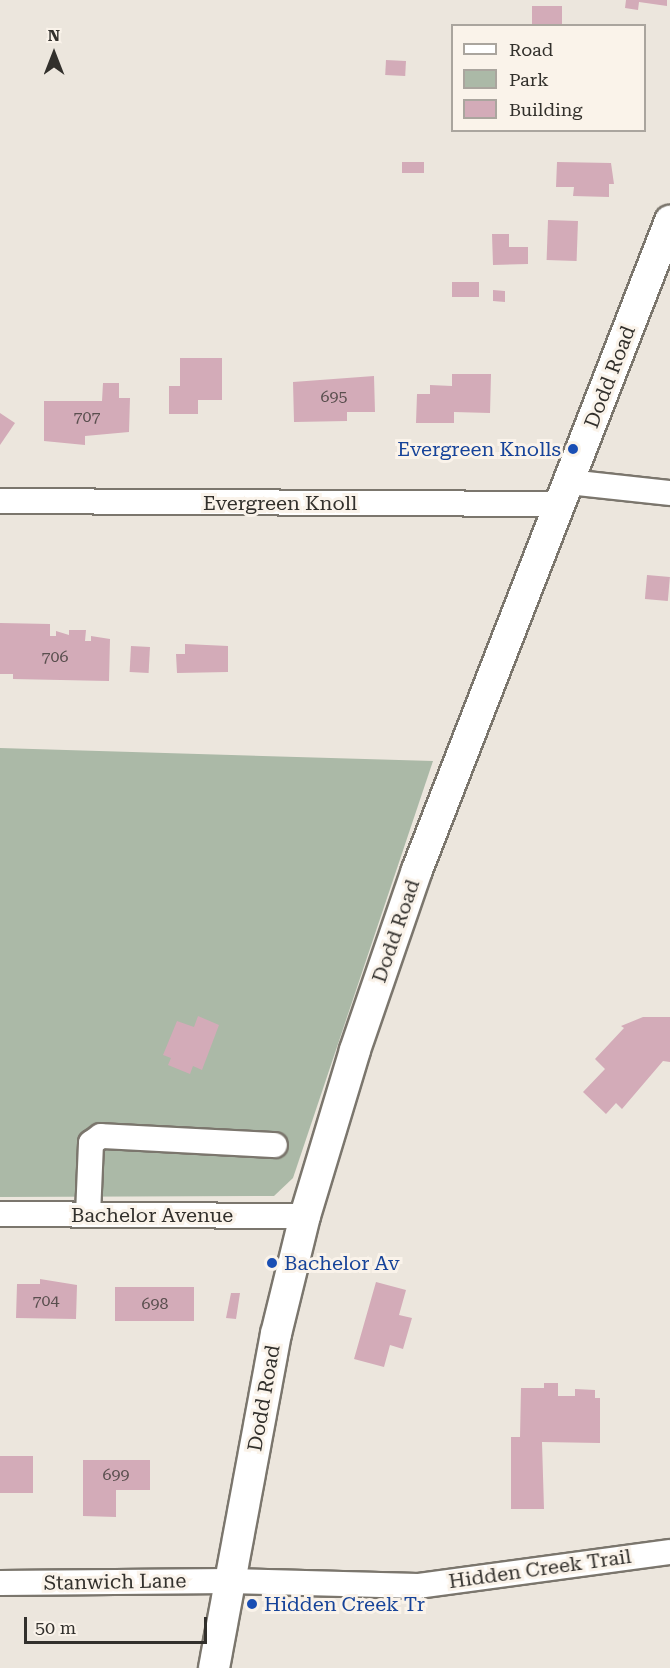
<!DOCTYPE html>
<html>
<head>
<meta charset="utf-8">
<style>
  body { margin:0 }
  #map { position:relative; width:670px; height:1668px; overflow:hidden; background:#ece6dd; font-family:"Roboto Serif",serif }
  div>[style] { position:absolute }
  .green>* { inset:0; background:#abb9a7 }
  .building>* { inset:0; background:#d3abb8; transform-origin:0 0 }
  .roads { filter:drop-shadow(2px 0 #7b766d) drop-shadow(-2px 0 #7b766d) drop-shadow(0 2px #7b766d) drop-shadow(0 -2px #7b766d) }
  .minor>* { height:24px; margin:-12px; padding:0 12px; transform-origin:12px; border-radius:12px; background:#fff }
  .major>* { height:30px; margin:-15px; padding:0 15px; transform-origin:15px; border-radius:15px; background:#fff }
  .dots>* { width:16px; height:16px; translate:-50% -50%; box-sizing:border-box; border:3px solid #faf3ea; border-radius:50% }
  span { translate:-50% -50%; white-space:nowrap; text-align:center; line-height:1.15; -webkit-text-stroke:6px #faf3ea; paint-order:stroke }
  .number-label { font-size:16px; color:#5a4f4f }
  .number-label span { -webkit-text-stroke-width:0 }
  .street-label { font-size:20px; color:#32302c }
  .transit-label { font-size:20px; color:#164399 }
  .right { translate:-100% -50%; text-align:right }
  .left { translate:0 -50%; text-align:left }
  .legend { position:absolute; left:451px; top:24px; width:195px; height:108px; box-sizing:border-box; background:#faf3ea; border:2px solid #aaa59e; margin:0; padding:8px 10px; list-style:none; font-size:18px; color:#32302c }
  .legend li { display:flex; align-items:center; gap:12px; height:30px }
  .legend b { width:30px; border:2px solid #aaa59e }
  .north { position:absolute; left:24px; top:24px; width:60px; height:60px; -webkit-text-stroke:4px #faf3ea; paint-order:stroke; rotate:0deg; font-size:16px; font-weight:700; line-height:24px; text-align:center; color:#32302c }
  .north::after { content:''; display:block; margin:auto; width:21px; height:27px; background:#32302c; clip-path:polygon(50% 0,100% 100%,50% 72%,0 100%) }
  .scale { position:absolute; left:24px; top:1617px; width:183px; height:27px; box-sizing:border-box; border:3px solid #32302c; border-top:0; padding-left:8px; font-size:18px; line-height:21px; white-space:nowrap; color:#32302c; -webkit-text-stroke:4px #faf3ea; paint-order:stroke }
</style>
</head>
<body>
<div id="map">
  <div class="green">
    <div style="clip-path:polygon(0 748px,433px 761px,293px 1178px,274px 1196px,0 1197px)"></div>
  </div>
  <div class="building">
    <div style="clip-path:polygon(626px 0,667px 0,667px 6px,639px 2px,638px 10px,625px 8px)"></div>
    <div style="left:532px;top:6px;width:30px;height:20px"></div>
    <div style="left:386px;top:60px;width:20px;height:15px;rotate:3deg"></div>
    <div style="left:402px;top:162px;width:22px;height:11px"></div>
    <div style="clip-path:polygon(557px 162px,611px 163px,614px 184px,609px 184px,609px 197px,573px 196px,574px 187px,556px 187px)"></div>
    <div style="left:548px;top:220px;width:30px;height:40px;rotate:2deg"></div>
    <div style="clip-path:polygon(492px 234px,509px 234px,509px 247px,528px 247px,528px 264px,493px 265px)"></div>
    <div style="left:479px;top:282px;width:15px;height:27px;rotate:90deg"></div>
    <div style="clip-path:polygon(493px 290px,505px 291px,505px 302px,493px 301px)"></div>
    <div style="clip-path:polygon(180px 358px,222px 358px,222px 400px,198px 400px,198px 414px,169px 414px,169px 386px,180px 386px)"></div>
    <div style="clip-path:polygon(452px 374px,491px 374px,490px 413px,454px 412px,454px 423px,416px 423px,417px 394px,430px 394px,430px 385px,452px 386px)"></div>
    <div style="clip-path:polygon(374px 376px,375px 412px,347px 412px,347px 421px,294px 422px,293px 382px)"></div>
    <div style="clip-path:polygon(103px 383px,119px 383px,119px 398px,130px 398px,129px 432px,85px 436px,85px 445px,44px 441px,44px 401px,102px 401px)"></div>
    <div style="clip-path:polygon(0 413px,15px 423px,0 445px)"></div>
    <div style="left:647px;top:575px;width:23px;height:24px;rotate:5deg"></div>
    <div style="clip-path:polygon(0 623px,50px 624px,50px 636px,56px 636px,56px 631px,69px 635px,69px 630px,86px 630px,85px 641px,91px 641px,91px 636px,110px 639px,109px 681px,13px 679px,13px 674px,0 674px)"></div>
    <div style="clip-path:polygon(185px 644px,228px 646px,228px 672px,177px 673px,176px 654px,185px 654px)"></div>
    <div style="left:131px;top:646px;width:19px;height:26px;rotate:3deg"></div>
    <div style="clip-path:polygon(198px 1016px,219px 1025px,202px 1070px,193px 1066px,190px 1074px,168px 1065px,171px 1058px,163px 1055px,177px 1021px,194px 1027px)"></div>
    <div style="clip-path:polygon(643px 1017px,670px 1017px,670px 1062px,663px 1061px,622px 1109px,616px 1103px,606px 1114px,583px 1092px,605px 1069px,595px 1059px,624px 1028px,621px 1026px)"></div>
    <div style="clip-path:polygon(40px 1279px,77px 1285px,76px 1319px,16px 1318px,17px 1284px,40px 1284px)"></div>
    <div style="clip-path:polygon(376px 1282px,406px 1290px,399px 1315px,412px 1318px,403px 1349px,390px 1345px,384px 1367px,354px 1359px)"></div>
    <div style="left:194px;top:1287px;width:34px;height:79px;rotate:90deg"></div>
    <div style="clip-path:polygon(231px 1293px,240px 1293px,236px 1319px,226px 1318px)"></div>
    <div style="clip-path:polygon(544px 1383px,558px 1383px,558px 1396px,575px 1396px,575px 1389px,595px 1390px,595px 1398px,600px 1398px,600px 1443px,542px 1442px,544px 1509px,511px 1509px,511px 1437px,520px 1437px,521px 1388px,544px 1388px)"></div>
    <div style="left:0;top:1456px;width:33px;height:37px"></div>
    <div style="clip-path:polygon(83px 1460px,150px 1460px,150px 1490px,116px 1490px,116px 1517px,83px 1516px)"></div>
  </div>
  <div class="roads">
    <div class="minor">
      <div style="left:569px;top:482px;width:102px;rotate:6.2deg"></div>
      <div style="left:0;top:501px;width:561px;rotate:0.31deg"></div>
      <div style="left:0;top:1214px;width:305px;rotate:0.4deg"></div>
      <div style="left:88px;top:1215px;width:72px;rotate:-87.6deg"></div>
      <div style="left:91px;top:1143px;width:12px;rotate:-35deg"></div>
      <div style="left:101px;top:1136px;width:174px;rotate:3deg"></div>
      <div style="left:0;top:1583px;width:230px;rotate:-0.5deg"></div>
      <div style="left:230px;top:1581px;width:188px;rotate:1.5deg"></div>
      <div style="left:418px;top:1586px;width:254px;rotate:-7.7deg"></div>
    </div>
    <div class="major">
      <div style="left:214px;top:1668px;width:340px;rotate:-79.5deg"></div>
      <div style="left:276px;top:1334px;width:122px;rotate:-76.2deg"></div>
      <div style="left:305px;top:1216px;width:173px;rotate:-73.2deg"></div>
      <div style="left:355px;top:1050px;width:190px;rotate:-71deg"></div>
      <div style="left:417px;top:870px;width:697px;rotate:-68.7deg"></div>
    </div>
  </div>
  <div class="dots">
    <div style="left:573px;top:449px;background:#1a4fb4"></div>
    <div style="left:272px;top:1263px;background:#1a4fb4"></div>
    <div style="left:252px;top:1604px;background:#1a4fb4"></div>
  </div>
  <div class="number-label">
    <span style="left:334px;top:397px">695</span>
    <span style="left:87px;top:417px">707</span>
    <span style="left:55px;top:657px">706</span>
    <span style="left:46px;top:1301px">704</span>
    <span style="left:155px;top:1304px">698</span>
    <span style="left:116px;top:1475px">699</span>
  </div>
  <div class="street-label">
    <span style="left:610px;top:377px;rotate:-69deg">Dodd Road</span>
    <span style="left:280px;top:503px">Evergreen Knoll</span>
    <span style="left:396px;top:931px;rotate:-71deg">Dodd Road</span>
    <span style="left:152px;top:1215px">Bachelor Avenue</span>
    <span style="left:264px;top:1398px;rotate:-80deg">Dodd Road</span>
    <span style="left:540px;top:1569px;rotate:-8deg">Hidden Creek Trail</span>
    <span style="left:115px;top:1582px;rotate:-1deg">Stanwich Lane</span>
  </div>
  <div class="transit-label">
    <span class="right" style="left:561px;top:449px">Evergreen Knolls</span>
    <span class="left" style="left:284px;top:1263px">Bachelor Av</span>
    <span class="left" style="left:264px;top:1604px">Hidden Creek Tr</span>
  </div>
  <ul class="legend">
  <li><b style="height:8px;background:#fff"></b>Road</li>
  <li><b style="height:16px;background:#abb9a7"></b>Park</li>
  <li><b style="height:16px;background:#d3abb8"></b>Building</li>
  </ul>
  <div class="north">N</div>
  <div class="scale">50 m</div>
</div>
</body>
</html>
